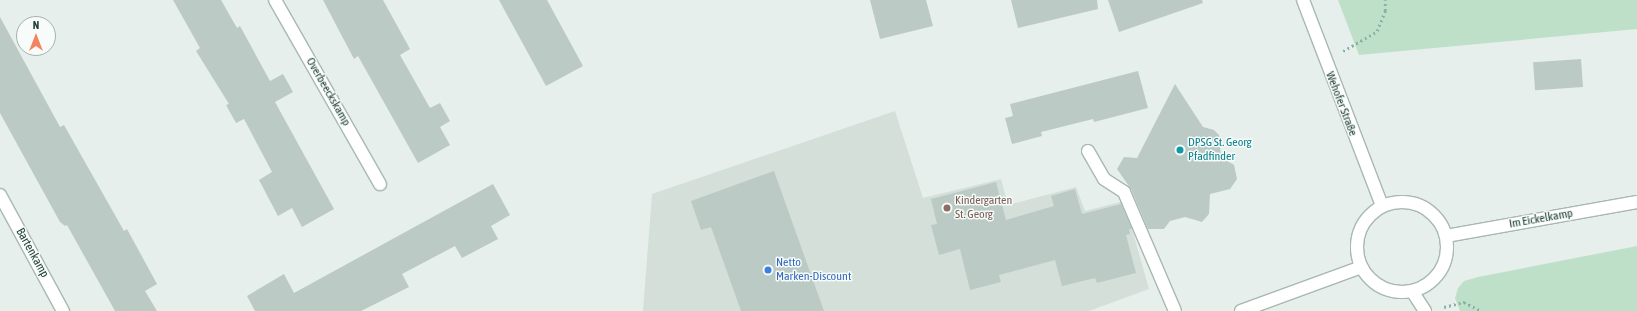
<!DOCTYPE html>
<html>
<head>
<meta charset="utf-8">
<style>
  body { margin:0 }
  #map { position:relative; width:1637px; height:311px; overflow:hidden; background:#e6efeb; font-family:"Asap Condensed",sans-serif }
  div>[style] { position:absolute }
  .built>* { inset:0; background:#d4dfda }
  .green>* { inset:0; background:#bfe0c8 }
  .building>* { inset:0; background:#bbcac4; transform-origin:0 0 }
  .path>* { height:2.5px; margin-top:-1.25px; transform-origin:0; background:repeating-linear-gradient(90deg,#86b3a5 0 2px,transparent 0 5px) }
  .roads { filter:drop-shadow(1px 0 #a8b8b2) drop-shadow(-1px 0 #a8b8b2) drop-shadow(0 1px #a8b8b2) drop-shadow(0 -1px #a8b8b2) }
  .service>* { height:12px; margin:-6px; padding:0 6px; transform-origin:6px; border-radius:6px; background:#fff }
  .minor>* { height:12px; margin:-6px; padding:0 6px; transform-origin:6px; border-radius:6px; background:#fff }
  .tertiary>* { height:12px; margin:-6px; padding:0 6px; transform-origin:6px; border-radius:6px; background:#fff }
  .tertiary>.ring { margin:-6px; padding:0; box-sizing:content-box; background:none; border:12px solid #fff; border-radius:50% }
  .dots>* { width:11px; height:11px; translate:-50% -50%; box-sizing:border-box; border:2px solid #f7fbf9; border-radius:50% }
  span { translate:-50% -50%; white-space:nowrap; text-align:center; line-height:1.15; -webkit-text-stroke:3px #f7fbf9; paint-order:stroke }
  .street-label { font-size:12px; color:#24423a }
  .culture-label { font-size:12px; color:#0d838f }
  .left { translate:0 -50%; text-align:left }
  .education-label { font-size:12px; color:#785e54 }
  .shop-label { font-size:12px; color:#366cbe }
  .north { position:absolute; left:16px; top:16px; width:40px; height:40px; box-sizing:border-box; background:#f7fbf9; border:1px solid #a3b1ad; border-radius:50%; rotate:0deg; font-size:11px; font-weight:700; line-height:16px; text-align:center; color:#24423a }
  .north::after { content:''; display:block; margin:auto; width:14px; height:18px; background:#f4845f; clip-path:polygon(50% 0,100% 100%,50% 72%,0 100%) }
</style>
</head>
<body>
<div id="map">
  <div class="built">
    <div style="clip-path:polygon(895px 111px,923px 198px,1001px 179px,1008px 205px,1076px 187px,1085px 211px,1124px 201px,1149px 289px,1089px 311px,643px 311px,652px 194px)"></div>
  </div>
  <div class="green">
    <div style="clip-path:polygon(1338px 0,1637px 0,1637px 29px,1359px 55px)"></div>
    <div style="clip-path:polygon(1637px 246px,1637px 311px,1460px 311px,1455px 298px,1458px 288px,1464px 281px,1478px 277px)"></div>
  </div>
  <div class="building">
    <div style="clip-path:polygon(173px 0,221px 0,237px 28px,240px 26px,270px 81px,283px 74px,293px 92px,275px 102px,334px 209px,302px 227px,292px 208px,278px 216px,259px 180px,272px 172px,244px 119px,236px 123px,226px 105px,229px 104px,196px 51px,200px 48px)"></div>
    <div style="clip-path:polygon(323px 0,383px 0,410px 49px,400px 55px,430px 108px,440px 103px,450px 121px,440px 127px,450px 145px,418px 163px,358px 56px,354px 59px)"></div>
    <div style="clip-path:polygon(499px 0,547px 0,583px 66px,546px 86px)"></div>
    <div style="clip-path:polygon(870px 0,926px 0,933px 26px,880px 39px)"></div>
    <div style="clip-path:polygon(1011px 0,1097px 0,1098px 9px,1018px 28px)"></div>
    <div style="clip-path:polygon(1108px 0,1202px 0,1203px 3px,1119px 32px)"></div>
    <div style="clip-path:polygon(0 17px,60px 127px,64px 125px,124px 231px,127px 229px,157px 284px,145px 291px,157px 311px,115px 311px,67px 225px,65px 226px,60px 222px,0 113px)"></div>
    <div style="left:1581px;top:59px;width:28px;height:48px;rotate:86deg"></div>
    <div style="clip-path:polygon(1138px 71px,1148px 108px,1094px 122px,1093px 119px,1041px 132px,1042px 136px,1012px 144px,1005px 118px,1013px 116px,1010px 104px)"></div>
    <div style="clip-path:polygon(1175px 84px,1203px 127px,1214px 130px,1219px 135px,1221px 157px,1234px 165px,1237px 179px,1230px 189px,1210px 194px,1209px 214px,1202px 222px,1185px 217px,1170px 221px,1164px 229px,1148px 229px,1131px 189px,1117px 169px,1124px 157px,1137px 158px)"></div>
    <div style="clip-path:polygon(774px 171px,824px 311px,741px 311px,711px 227px,701px 230px,691px 201px)"></div>
    <div style="clip-path:polygon(996px 182px,1006px 220px,1054px 206px,1051px 196px,1075px 189px,1082px 214px,1121px 204px,1132px 229px,1129px 229px,1130px 234px,1126px 235px,1136px 273px,1097px 283px,1095px 278px,1062px 286px,1055px 260px,999px 275px,1001px 282px,970px 290px,960px 249px,939px 255px,931px 225px,937px 224px,931px 199px)"></div>
    <div style="clip-path:polygon(493px 184px,510px 215px,491px 226px,498px 239px,462px 258px,455px 246px,402px 274px,409px 287px,361px 311px,255px 311px,247px 296px,284px 274px,294px 293px)"></div>
  </div>
  <div class="path">
    <div style="left:1343px;top:51px;width:39px;rotate:-30deg"></div>
    <div style="left:1377px;top:31px;width:22px;rotate:-68deg"></div>
    <div style="left:1385px;top:11px;width:11px;rotate:-90deg"></div>
    <div style="left:1444px;top:307px;width:21px;rotate:-14deg"></div>
    <div style="left:1464px;top:302px;width:20px;rotate:27deg"></div>
  </div>
  <div class="roads">
    <div class="service">
      <div style="left:1088px;top:151px;width:32px;rotate:60deg"></div>
      <div style="left:1104px;top:179px;width:24px;rotate:33deg"></div>
      <div style="left:1124px;top:192px;width:129px;rotate:66.8deg"></div>
    </div>
    <div class="minor">
      <div style="left:275px;top:0;width:212px;rotate:60.3deg"></div>
      <div style="left:0;top:195px;width:132px;rotate:61.5deg"></div>
    </div>
    <div class="tertiary">
      <div style="left:1303px;top:0;width:221px;rotate:69deg"></div>
      <div class="ring" style="left:1357px;top:202px;width:78px;height:78px"></div>
      <div style="left:1446px;top:236px;width:194px;rotate:-10.1deg"></div>
      <div style="left:1412px;top:291px;width:24px;rotate:57deg"></div>
      <div style="left:1241px;top:311px;width:128px;rotate:-20.1deg"></div>
    </div>
  </div>
  <div class="dots">
    <div style="left:1180px;top:150px;background:#0f9aa8"></div>
    <div style="left:947px;top:208px;background:#8d6e63"></div>
    <div style="left:768px;top:270px;background:#3f7fe0"></div>
  </div>
  <div class="street-label">
    <span style="left:328px;top:92px;rotate:60deg">Overbeeckskamp</span>
    <span style="left:1341px;top:104px;rotate:69deg">Wehofer Straße</span>
    <span style="left:1541px;top:219px;rotate:-10deg">Im Eickelkamp</span>
    <span style="left:32px;top:253px;rotate:61deg">Bartenkamp</span>
  </div>
  <div class="culture-label">
    <span class="left" style="left:1188px;top:150px">DPSG St. Georg<br>Pfadfinder</span>
  </div>
  <div class="education-label">
    <span class="left" style="left:955px;top:208px">Kindergarten<br>St. Georg</span>
  </div>
  <div class="shop-label">
    <span class="left" style="left:776px;top:270px">Netto<br>Marken-Discount</span>
  </div>
  <div class="north">N</div>
</div>
</body>
</html>
